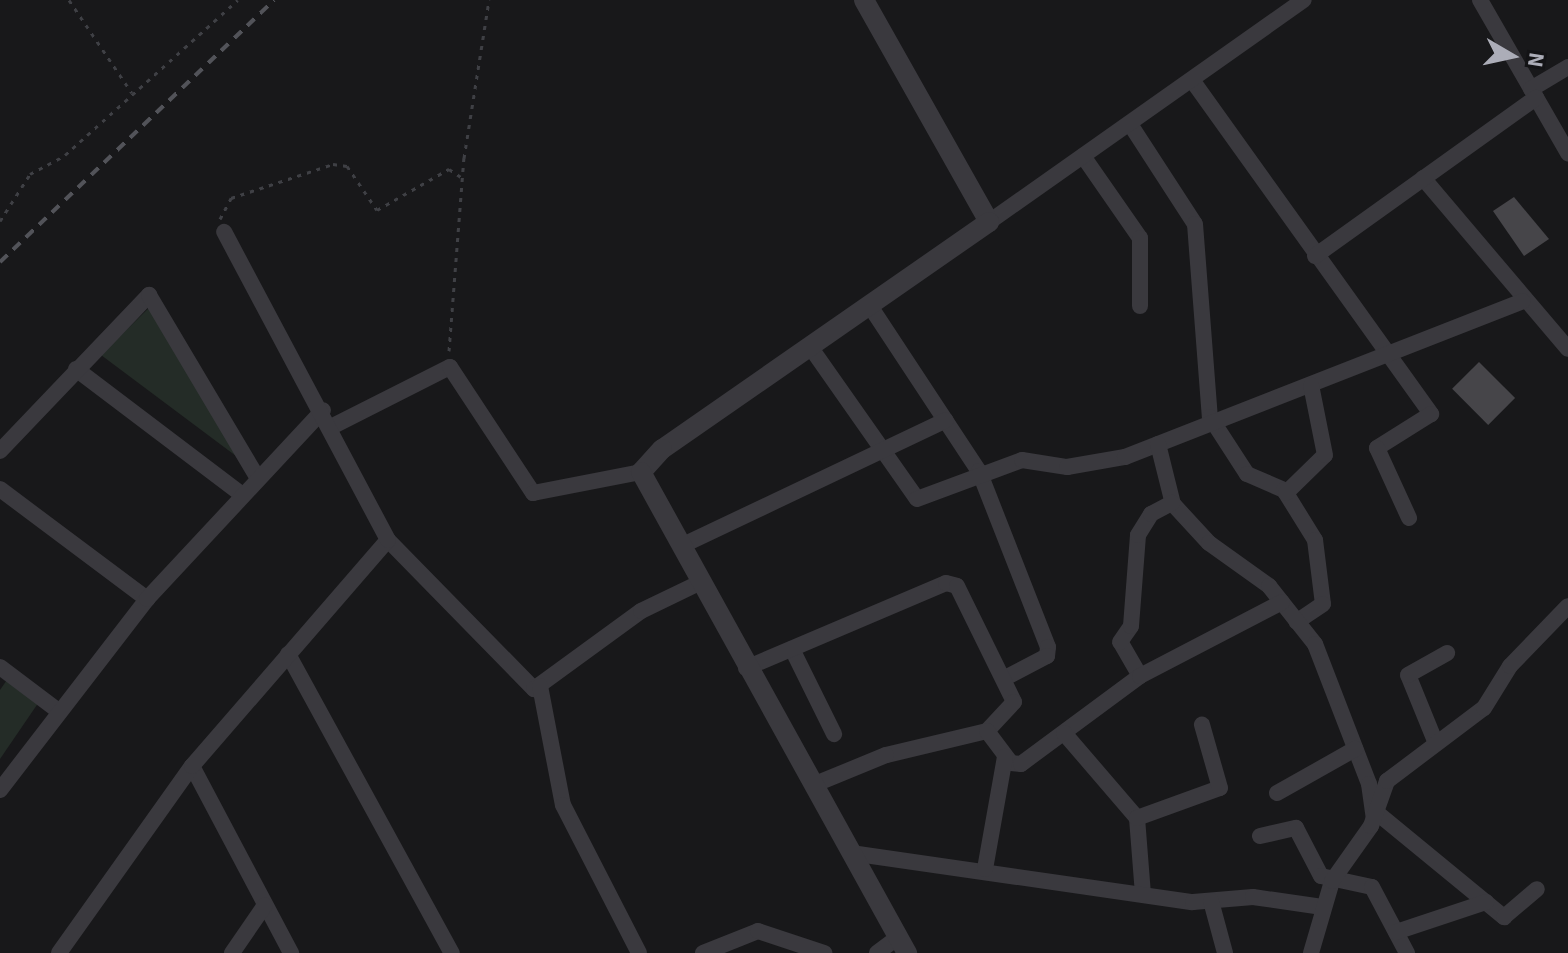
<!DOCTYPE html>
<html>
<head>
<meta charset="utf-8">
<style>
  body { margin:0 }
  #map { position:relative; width:1568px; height:953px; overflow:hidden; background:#18181a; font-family:"Source Sans 3",sans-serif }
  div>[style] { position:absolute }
  .green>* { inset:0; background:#242c27 }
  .building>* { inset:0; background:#464549; transform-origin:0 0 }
  .path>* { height:3px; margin-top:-1.5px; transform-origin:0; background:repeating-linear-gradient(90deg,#3f4045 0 4px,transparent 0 10px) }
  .minor>* { height:16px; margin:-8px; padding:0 8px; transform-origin:8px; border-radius:8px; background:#3a393e }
  .tertiary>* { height:20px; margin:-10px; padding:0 10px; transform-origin:10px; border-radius:10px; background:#3a393e }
  .rail>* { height:4px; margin-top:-2px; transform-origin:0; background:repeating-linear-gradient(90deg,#525359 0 10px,transparent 0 18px) }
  span { translate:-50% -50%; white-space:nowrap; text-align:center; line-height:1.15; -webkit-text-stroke:6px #131315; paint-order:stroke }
  .north { position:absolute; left:1472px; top:16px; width:80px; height:80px; -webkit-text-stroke:6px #131315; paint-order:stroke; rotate:99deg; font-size:22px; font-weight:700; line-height:32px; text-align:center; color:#acadb8 }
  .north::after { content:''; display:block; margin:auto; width:28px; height:36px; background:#acadb8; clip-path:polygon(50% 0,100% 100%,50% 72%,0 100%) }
</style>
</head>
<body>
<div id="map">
  <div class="green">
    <div style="clip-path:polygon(156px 301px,244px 462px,101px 355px)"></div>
    <div style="clip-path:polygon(11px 674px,43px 696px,0 759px,0 690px)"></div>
  </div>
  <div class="building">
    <div style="clip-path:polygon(1514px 197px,1549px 239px,1524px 256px,1493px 211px)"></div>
    <div style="left:1479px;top:362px;width:51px;height:38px;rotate:45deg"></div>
  </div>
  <div class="path">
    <div style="left:69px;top:0;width:112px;rotate:55.9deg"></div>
    <div style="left:220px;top:219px;width:24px;rotate:-62deg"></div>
    <div style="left:231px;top:198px;width:108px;rotate:-18.4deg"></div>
    <div style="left:333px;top:164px;width:14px;rotate:8deg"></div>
    <div style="left:347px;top:166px;width:53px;rotate:55.7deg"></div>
    <div style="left:377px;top:210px;width:83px;rotate:-29.7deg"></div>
    <div style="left:449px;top:169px;width:18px;rotate:34deg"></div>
    <div style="left:0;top:221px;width:56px;rotate:-57.4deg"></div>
    <div style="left:30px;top:174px;width:40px;rotate:-28deg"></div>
    <div style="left:65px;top:155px;width:232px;rotate:-41.9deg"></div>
    <div style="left:449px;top:351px;width:194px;rotate:-85.6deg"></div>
    <div style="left:464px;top:158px;width:160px;rotate:-81deg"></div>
  </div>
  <div class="minor">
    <div style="left:1480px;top:0;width:177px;rotate:60.1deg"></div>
    <div style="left:1192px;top:80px;width:411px;rotate:54.4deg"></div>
    <div style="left:1431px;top:414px;width:64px;rotate:147.8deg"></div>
    <div style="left:1377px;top:448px;width:77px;rotate:65.4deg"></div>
    <div style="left:1531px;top:89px;width:43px;rotate:-30.7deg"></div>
    <div style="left:1130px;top:124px;width:119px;rotate:57deg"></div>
    <div style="left:1195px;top:224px;width:194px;rotate:85.6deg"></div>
    <div style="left:1210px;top:417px;width:68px;rotate:57deg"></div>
    <div style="left:1247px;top:474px;width:40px;rotate:23.4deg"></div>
    <div style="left:1284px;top:490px;width:59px;rotate:58.2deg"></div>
    <div style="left:1315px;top:540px;width:64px;rotate:82.9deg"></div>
    <div style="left:1323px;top:604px;width:32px;rotate:146deg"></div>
    <div style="left:1083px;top:156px;width:100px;rotate:55.2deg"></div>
    <div style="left:1140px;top:238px;width:68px;rotate:90deg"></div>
    <div style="left:1423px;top:178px;width:224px;rotate:49.7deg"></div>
    <div style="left:989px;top:222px;width:385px;rotate:-35.2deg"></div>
    <div style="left:1315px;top:256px;width:272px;rotate:-35.6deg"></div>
    <div style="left:870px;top:306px;width:198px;rotate:56.6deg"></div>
    <div style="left:979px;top:471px;width:189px;rotate:68.6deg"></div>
    <div style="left:1048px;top:647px;width:9px;rotate:96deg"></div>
    <div style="left:1047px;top:656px;width:47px;rotate:152.4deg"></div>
    <div style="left:811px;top:348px;width:184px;rotate:54.9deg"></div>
    <div style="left:917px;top:499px;width:112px;rotate:-20.4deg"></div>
    <div style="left:1022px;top:460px;width:46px;rotate:8.8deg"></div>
    <div style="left:1067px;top:467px;width:59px;rotate:-9.8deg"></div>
    <div style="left:1125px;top:457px;width:427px;rotate:-21.4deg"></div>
    <div style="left:76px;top:369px;width:206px;rotate:37.1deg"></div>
    <div style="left:333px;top:426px;width:131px;rotate:-26.8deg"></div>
    <div style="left:450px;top:367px;width:151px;rotate:56.6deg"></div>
    <div style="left:533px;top:493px;width:110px;rotate:-11deg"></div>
    <div style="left:1158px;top:444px;width:62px;rotate:76deg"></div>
    <div style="left:1173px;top:504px;width:53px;rotate:47.3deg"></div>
    <div style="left:1209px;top:543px;width:74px;rotate:35.6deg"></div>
    <div style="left:1269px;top:586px;width:74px;rotate:51.6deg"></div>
    <div style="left:1315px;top:644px;width:150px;rotate:68.9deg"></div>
    <div style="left:1369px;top:784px;width:34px;rotate:82deg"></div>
    <div style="left:0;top:451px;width:216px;rotate:-46.3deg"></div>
    <div style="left:149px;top:295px;width:209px;rotate:59.3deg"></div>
    <div style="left:0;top:489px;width:184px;rotate:36.8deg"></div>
    <div style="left:1286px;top:493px;width:54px;rotate:-44.3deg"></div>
    <div style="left:1325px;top:455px;width:71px;rotate:-101.3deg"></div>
    <div style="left:388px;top:540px;width:209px;rotate:45.6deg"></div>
    <div style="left:534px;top:689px;width:132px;rotate:-36.1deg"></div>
    <div style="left:641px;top:611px;width:67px;rotate:-25.8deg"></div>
    <div style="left:681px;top:546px;width:293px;rotate:-25.4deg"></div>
    <div style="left:792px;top:649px;width:95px;rotate:63.7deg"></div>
    <div style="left:288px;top:654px;width:341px;rotate:61.3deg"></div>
    <div style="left:0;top:667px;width:70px;rotate:36.9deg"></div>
    <div style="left:746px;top:668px;width:217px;rotate:-23deg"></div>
    <div style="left:946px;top:583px;width:11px;rotate:15deg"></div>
    <div style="left:957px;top:586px;width:129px;rotate:63.8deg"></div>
    <div style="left:1014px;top:702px;width:40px;rotate:133deg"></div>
    <div style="left:987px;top:731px;width:104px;rotate:166.6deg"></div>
    <div style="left:886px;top:755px;width:79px;rotate:157.7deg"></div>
    <div style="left:1140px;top:676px;width:39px;rotate:-120deg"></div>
    <div style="left:1120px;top:642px;width:19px;rotate:-55deg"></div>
    <div style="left:1131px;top:626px;width:91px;rotate:-85.6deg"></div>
    <div style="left:1138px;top:535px;width:25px;rotate:-58deg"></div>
    <div style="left:1151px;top:514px;width:24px;rotate:-28deg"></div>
    <div style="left:540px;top:686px;width:121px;rotate:79.1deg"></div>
    <div style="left:563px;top:805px;width:166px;rotate:62.8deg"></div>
    <div style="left:987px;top:731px;width:40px;rotate:53deg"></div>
    <div style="left:1011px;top:763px;width:10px;rotate:6deg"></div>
    <div style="left:1021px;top:764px;width:148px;rotate:-36.5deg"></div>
    <div style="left:1140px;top:676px;width:160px;rotate:-27.5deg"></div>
    <div style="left:1064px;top:733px;width:112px;rotate:49.3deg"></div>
    <div style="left:1137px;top:818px;width:76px;rotate:85.5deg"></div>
    <div style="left:1435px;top:741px;width:71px;rotate:-112.2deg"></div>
    <div style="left:1408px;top:675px;width:45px;rotate:-29.4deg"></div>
    <div style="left:192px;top:766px;width:212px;rotate:62.1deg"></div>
    <div style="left:0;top:790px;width:241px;rotate:-52.4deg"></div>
    <div style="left:147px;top:599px;width:258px;rotate:-47deg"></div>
    <div style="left:1277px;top:793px;width:90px;rotate:-29.4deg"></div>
    <div style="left:1376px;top:812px;width:166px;rotate:39.4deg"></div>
    <div style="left:1504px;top:917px;width:43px;rotate:-40.3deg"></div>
    <div style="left:1137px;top:818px;width:88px;rotate:-19.9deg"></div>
    <div style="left:1220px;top:788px;width:66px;rotate:-105.9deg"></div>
    <div style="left:1260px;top:836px;width:37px;rotate:-13deg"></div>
    <div style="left:1296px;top:828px;width:54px;rotate:62.5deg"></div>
    <div style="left:1321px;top:876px;width:52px;rotate:12.2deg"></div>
    <div style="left:1372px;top:887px;width:75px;rotate:62.1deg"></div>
    <div style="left:851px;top:853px;width:345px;rotate:8.2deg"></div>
    <div style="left:1193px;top:902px;width:60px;rotate:-4.8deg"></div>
    <div style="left:1253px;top:897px;width:70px;rotate:8.2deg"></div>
    <div style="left:985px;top:869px;width:114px;rotate:-79.9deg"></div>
    <div style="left:1211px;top:901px;width:54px;rotate:74.9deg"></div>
    <div style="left:1396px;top:932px;width:95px;rotate:-18.4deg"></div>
    <div style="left:59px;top:953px;width:229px;rotate:-54.6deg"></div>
    <div style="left:192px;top:766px;width:299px;rotate:-49.1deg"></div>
    <div style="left:388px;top:540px;width:349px;rotate:-118deg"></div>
    <div style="left:232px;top:953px;width:58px;rotate:-55.5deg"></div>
    <div style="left:703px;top:953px;width:59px;rotate:-21.8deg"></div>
    <div style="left:758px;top:931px;width:70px;rotate:18.4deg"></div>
    <div style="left:877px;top:953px;width:26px;rotate:-37deg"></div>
    <div style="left:1311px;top:953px;width:75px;rotate:-73.7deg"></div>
    <div style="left:1332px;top:881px;width:67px;rotate:-54.7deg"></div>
    <div style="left:1371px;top:826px;width:48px;rotate:-70.4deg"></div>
    <div style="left:1387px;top:781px;width:121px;rotate:-37deg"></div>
    <div style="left:1484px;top:708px;width:49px;rotate:-58.2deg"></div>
    <div style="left:1510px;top:666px;width:83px;rotate:-46deg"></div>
  </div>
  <div class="tertiary">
    <div style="left:864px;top:0;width:255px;rotate:60.6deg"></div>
    <div style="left:989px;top:222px;width:398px;rotate:145.2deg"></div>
    <div style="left:662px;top:449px;width:31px;rotate:132deg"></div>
    <div style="left:641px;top:472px;width:550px;rotate:61.06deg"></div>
  </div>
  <div class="rail">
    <div style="left:0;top:262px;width:379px;rotate:-43.7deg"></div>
  </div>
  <div class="north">N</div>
</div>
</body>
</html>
